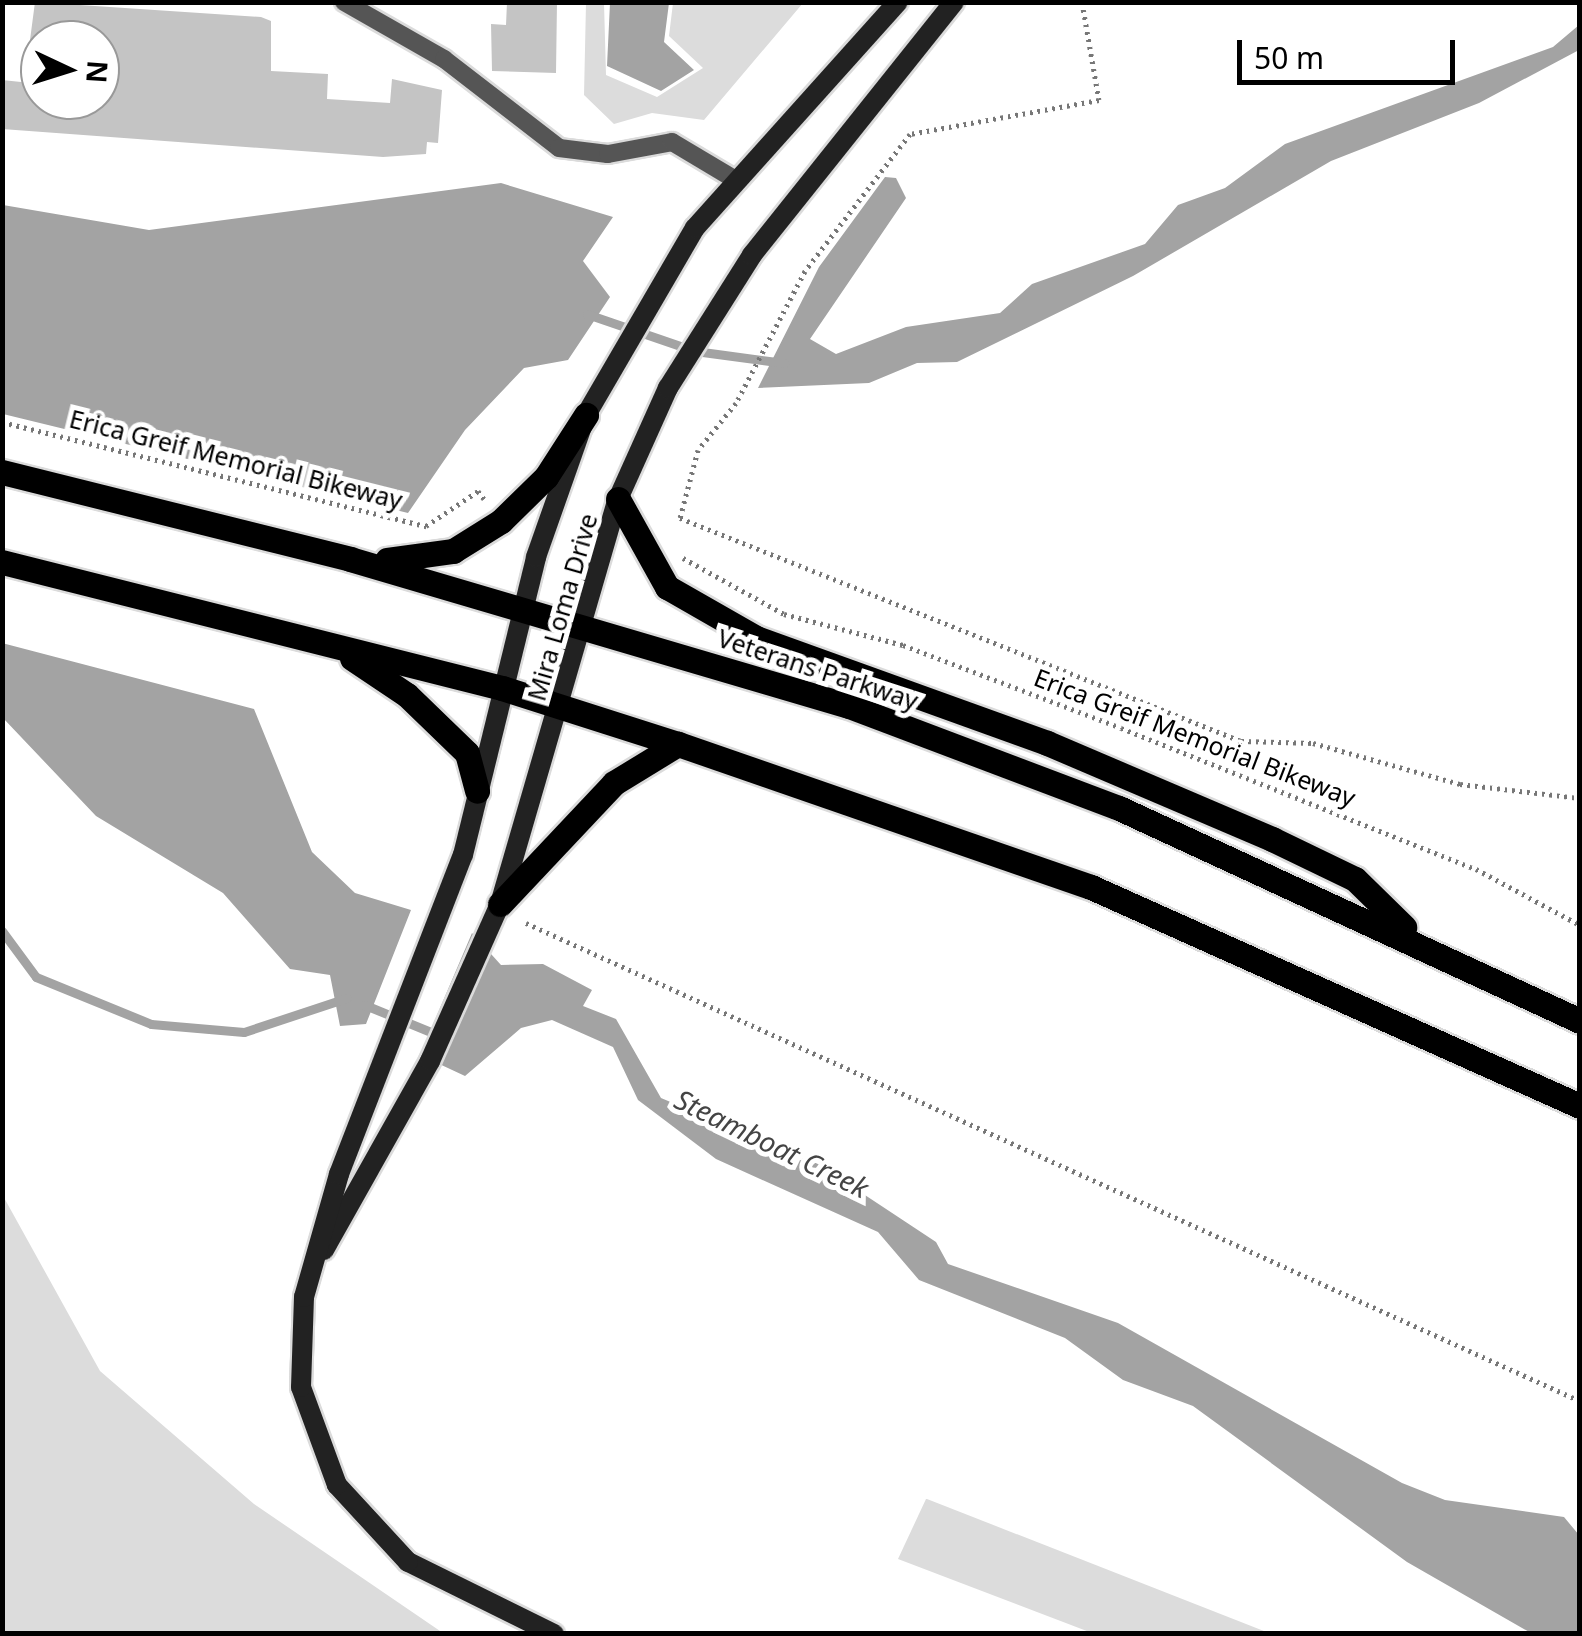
<!DOCTYPE html>
<html>
<head>
<meta charset="utf-8">
<style>
  body { margin:0 }
  #map { position:relative; width:1582px; height:1636px; overflow:hidden; background:#fff; font-family:"Noto Sans",sans-serif }
  div>[style] { position:absolute }
  .green>* { inset:0; background:#dcdcdc }
  .water>* { inset:0; background:#a3a3a3 }
  .stream>* { height:9px; margin:-4.5px; padding:0 4.5px; transform-origin:4.5px; border-radius:4.5px; background:#a3a3a3 }
  .building>* { inset:0; background:#c4c4c4 }
  .path>* { height:5px; margin-top:-2.5px; transform-origin:0; background:repeating-linear-gradient(90deg,#777 0 2.5px,transparent 0 7.5px) }
  .roads { filter:drop-shadow(2px 0 #dbdbdb) drop-shadow(-2px 0 #dbdbdb) drop-shadow(0 2px #dbdbdb) drop-shadow(0 -2px #dbdbdb) }
  .lane>* { height:18px; margin:-9px; padding:0 9px; transform-origin:9px; border-radius:9px; background:#555 }
  .secondary>* { height:20px; margin:-10px; padding:0 10px; transform-origin:10px; border-radius:10px; background:#222 }
  .primary>* { height:25px; margin:-12.5px; padding:0 12.5px; transform-origin:12.5px; border-radius:12.5px; background:#000 }
  span { translate:-50% -50%; white-space:nowrap; text-align:center; line-height:1.15; -webkit-text-stroke:10px #fff; paint-order:stroke }
  .street-label { font-size:25px; color:#000 }
  .water-label { font-size:28px; color:#444; font-style:italic }
  .frame { position:absolute; inset:0; border:5px solid #000; pointer-events:none }
  .north { position:absolute; left:20px; top:20px; width:100px; height:100px; box-sizing:border-box; background:#fff; border:2px solid #999; border-radius:50%; rotate:94deg; font-size:28px; font-weight:700; line-height:40px; text-align:center; color:#000 }
  .north::after { content:''; display:block; margin:auto; width:35px; height:45px; background:#000; clip-path:polygon(50% 0,100% 100%,50% 72%,0 100%) }
  .scale { position:absolute; left:1237px; top:40px; width:218px; height:45px; box-sizing:border-box; border:5px solid #000; border-top:0; padding-left:12px; font-size:30px; line-height:35px; white-space:nowrap; color:#000; -webkit-text-stroke:8px #fff; paint-order:stroke }
</style>
</head>
<body>
<div id="map">
  <div class="green">
    <div style="clip-path:polygon(586px 3px,604px 3px,606px 75px,657px 97px,703px 68px,669px 36px,673px 3px,803px 3px,704px 120px,652px 113px,614px 124px,584px 95px)"></div>
    <div style="clip-path:polygon(2px 1194px,100px 1371px,254px 1504px,443px 1633px,3px 1633px)"></div>
    <div style="clip-path:polygon(926px 1499px,927px 1499px,1269px 1633px,1092px 1633px,898px 1559px)"></div>
  </div>
  <div class="water">
    <div style="clip-path:polygon(610px 3px,669px 3px,664px 42px,694px 70px,661px 91px,607px 66px)"></div>
    <div style="clip-path:polygon(1579px 25px,1579px 50px,1479px 103px,1331px 161px,1133px 276px,957px 362px,917px 363px,869px 383px,758px 388px,819px 267px,885px 177px,896px 178px,906px 198px,810px 339px,836px 354px,906px 327px,1000px 313px,1032px 284px,1145px 244px,1178px 205px,1225px 188px,1285px 144px,1553px 47px)"></div>
    <div style="clip-path:polygon(501px 183px,613px 217px,583px 261px,610px 297px,568px 360px,524px 368px,465px 430px,408px 513px,3px 414px,3px 205px,149px 230px)"></div>
    <div style="clip-path:polygon(2px 643px,254px 709px,312px 852px,355px 893px,411px 910px,366px 1024px,340px 1026px,330px 975px,290px 969px,223px 893px,96px 816px,3px 718px)"></div>
    <div style="clip-path:polygon(472px 933px,501px 965px,543px 964px,592px 990px,583px 1006px,616px 1019px,661px 1098px,818px 1164px,936px 1242px,948px 1264px,1118px 1323px,1402px 1483px,1445px 1500px,1564px 1517px,1579px 1535px,1579px 1633px,1531px 1633px,1407px 1562px,1193px 1406px,1123px 1380px,1065px 1338px,919px 1280px,878px 1232px,716px 1159px,638px 1100px,613px 1047px,552px 1020px,521px 1028px,465px 1076px,420px 1055px)"></div>
  </div>
  <div class="stream">
    <div style="left:587px;top:314px;width:114px;rotate:18.9deg"></div>
    <div style="left:695px;top:351px;width:90px;rotate:7.7deg"></div>
    <div style="left:2px;top:931px;width:57px;rotate:53.5deg"></div>
    <div style="left:36px;top:977px;width:124px;rotate:22.2deg"></div>
    <div style="left:151px;top:1024px;width:93px;rotate:4.9deg"></div>
    <div style="left:244px;top:1032px;width:108px;rotate:-18.4deg"></div>
    <div style="left:365px;top:1005px;width:79px;rotate:22.3deg"></div>
  </div>
  <div class="building">
    <div style="clip-path:polygon(35px 2px,261px 17px,271px 21px,271px 71px,328px 74px,327px 99px,390px 103px,392px 79px,442px 90px,438px 143px,427px 142px,426px 154px,383px 157px,2px 129px,2px 80px,40px 84px,40px 100px,101px 100px,104px 40px,30px 40px)"></div>
    <div style="clip-path:polygon(507px 2px,557px 2px,556px 73px,492px 71px,491px 24px,506px 25px)"></div>
  </div>
  <div class="path">
    <div style="left:1082px;top:2px;width:99px;rotate:80.2deg"></div>
    <div style="left:1099px;top:100px;width:192px;rotate:169.8deg"></div>
    <div style="left:910px;top:134px;width:173px;rotate:127.5deg"></div>
    <div style="left:805px;top:271px;width:149px;rotate:117.6deg"></div>
    <div style="left:736px;top:403px;width:60px;rotate:129deg"></div>
    <div style="left:698px;top:450px;width:70px;rotate:104.8deg"></div>
    <div style="left:680px;top:518px;width:604px;rotate:21.68deg"></div>
    <div style="left:1241px;top:741px;width:72px;rotate:1.6deg"></div>
    <div style="left:1313px;top:743px;width:153px;rotate:15.6deg"></div>
    <div style="left:1460px;top:784px;width:121px;rotate:6.7deg"></div>
    <div style="left:2px;top:422px;width:437px;rotate:13.8deg"></div>
    <div style="left:426px;top:526px;width:63px;rotate:-33.9deg"></div>
    <div style="left:478px;top:491px;width:10px;rotate:53deg"></div>
    <div style="left:683px;top:558px;width:115px;rotate:29deg"></div>
    <div style="left:784px;top:614px;width:123px;rotate:14.6deg"></div>
    <div style="left:903px;top:645px;width:233px;rotate:20.8deg"></div>
    <div style="left:1121px;top:728px;width:382px;rotate:21.7deg"></div>
    <div style="left:1476px;top:869px;width:118px;rotate:28.3deg"></div>
    <div style="left:526px;top:923px;width:1157px;rotate:24.39deg"></div>
  </div>
  <div class="roads">
    <div class="lane">
      <div style="left:344px;top:2px;width:115px;rotate:29.7deg"></div>
      <div style="left:444px;top:59px;width:145px;rotate:37.7deg"></div>
      <div style="left:559px;top:148px;width:49px;rotate:7deg"></div>
      <div style="left:608px;top:154px;width:65px;rotate:-10.6deg"></div>
      <div style="left:672px;top:142px;width:72px;rotate:30.8deg"></div>
    </div>
    <div class="secondary">
      <div style="left:324px;top:1250px;width:217px;rotate:-60.7deg"></div>
      <div style="left:430px;top:1061px;width:172px;rotate:-66deg"></div>
      <div style="left:500px;top:904px;width:422px;rotate:-73.8deg"></div>
      <div style="left:618px;top:499px;width:122px;rotate:-65.8deg"></div>
      <div style="left:668px;top:388px;width:157px;rotate:-57.7deg"></div>
      <div style="left:752px;top:255px;width:324px;rotate:-51.4deg"></div>
      <div style="left:554px;top:1634px;width:163px;rotate:-153.7deg"></div>
      <div style="left:408px;top:1562px;width:105px;rotate:-132.7deg"></div>
      <div style="left:337px;top:1485px;width:104px;rotate:-110.2deg"></div>
      <div style="left:301px;top:1387px;width:90px;rotate:-88.1deg"></div>
      <div style="left:304px;top:1297px;width:128px;rotate:-74.1deg"></div>
      <div style="left:339px;top:1174px;width:342px;rotate:-68.8deg"></div>
      <div style="left:463px;top:855px;width:307px;rotate:-76.2deg"></div>
      <div style="left:536px;top:557px;width:151px;rotate:-70.6deg"></div>
      <div style="left:586px;top:415px;width:216px;rotate:-59.8deg"></div>
      <div style="left:695px;top:228px;width:304px;rotate:-48.1deg"></div>
    </div>
    <div class="primary">
      <div style="left:2px;top:472px;width:359px;rotate:14deg"></div>
      <div style="left:350px;top:559px;width:520px;rotate:16.41deg"></div>
      <div style="left:849px;top:706px;width:289px;rotate:20.7deg"></div>
      <div style="left:1119px;top:808px;width:508px;rotate:24.8deg"></div>
      <div style="left:618px;top:499px;width:101px;rotate:60.9deg"></div>
      <div style="left:667px;top:587px;width:103px;rotate:29.8deg"></div>
      <div style="left:756px;top:638px;width:309px;rotate:19.8deg"></div>
      <div style="left:1047px;top:743px;width:245px;rotate:23.1deg"></div>
      <div style="left:1272px;top:839px;width:92px;rotate:25.7deg"></div>
      <div style="left:1355px;top:879px;width:69px;rotate:44.4deg"></div>
      <div style="left:387px;top:560px;width:67px;rotate:-7.8deg"></div>
      <div style="left:453px;top:551px;width:57px;rotate:-32deg"></div>
      <div style="left:501px;top:521px;width:63px;rotate:-44.4deg"></div>
      <div style="left:546px;top:477px;width:74px;rotate:-57.2deg"></div>
      <div style="left:2px;top:562px;width:516px;rotate:14.14deg"></div>
      <div style="left:502px;top:688px;width:185px;rotate:17.7deg"></div>
      <div style="left:678px;top:744px;width:437px;rotate:19.1deg"></div>
      <div style="left:1091px;top:887px;width:536px;rotate:24.13deg"></div>
      <div style="left:352px;top:658px;width:66px;rotate:33.9deg"></div>
      <div style="left:407px;top:695px;width:83px;rotate:44deg"></div>
      <div style="left:467px;top:753px;width:39px;rotate:75deg"></div>
      <div style="left:500px;top:904px;width:166px;rotate:-46.7deg"></div>
      <div style="left:614px;top:783px;width:75px;rotate:-31.4deg"></div>
    </div>
  </div>
  <div class="street-label">
    <span style="left:236px;top:459px;rotate:14deg">Erica Greif Memorial Bikeway</span>
    <span style="left:562px;top:607px;rotate:-74deg">Mira Loma Drive</span>
    <span style="left:818px;top:669px;rotate:18deg">Veterans Parkway</span>
    <span style="left:1195px;top:737px;rotate:21deg">Erica Greif Memorial Bikeway</span>
  </div>
  <div class="water-label">
    <span style="left:772px;top:1143px;rotate:26deg">Steamboat Creek</span>
  </div>
  <div class="frame"></div>
  <div class="north">N</div>
  <div class="scale">50 m</div>
</div>
</body>
</html>
